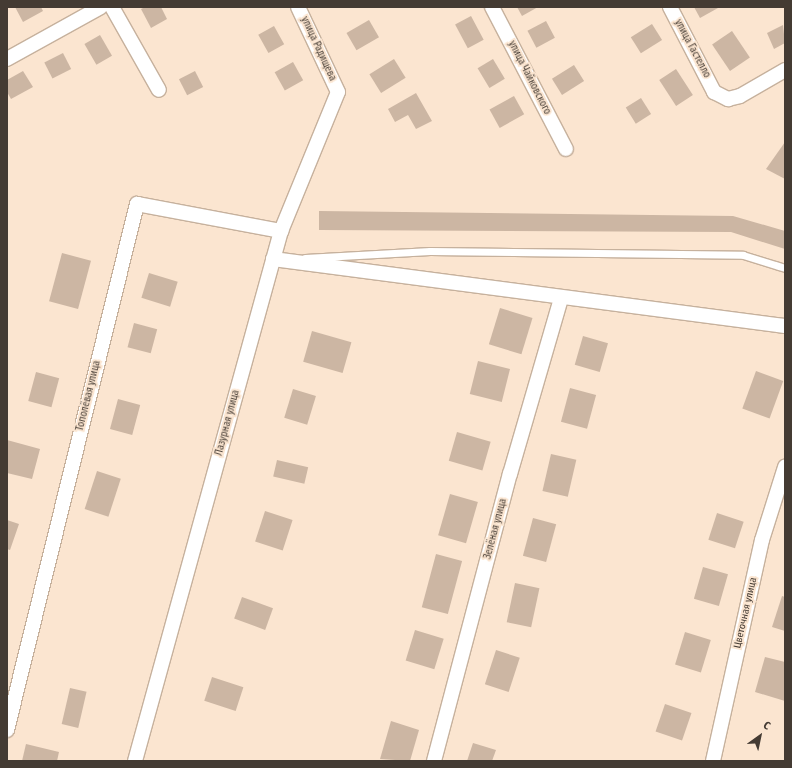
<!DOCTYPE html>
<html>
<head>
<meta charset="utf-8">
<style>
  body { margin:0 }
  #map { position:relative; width:792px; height:768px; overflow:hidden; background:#fbe5d0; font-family:"Fira Sans Condensed",sans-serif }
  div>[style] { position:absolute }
  .building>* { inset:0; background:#ccb6a3; transform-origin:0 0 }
  .roads { filter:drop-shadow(1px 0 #c6b19d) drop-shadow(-1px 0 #c6b19d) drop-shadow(0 1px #c6b19d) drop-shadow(0 -1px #c6b19d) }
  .lane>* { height:7px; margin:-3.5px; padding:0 3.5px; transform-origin:3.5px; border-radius:3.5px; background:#fff }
  .street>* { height:14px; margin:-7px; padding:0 7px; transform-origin:7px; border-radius:7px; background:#fff }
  span { translate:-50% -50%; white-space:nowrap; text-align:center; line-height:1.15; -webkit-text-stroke:4px #fbe5d0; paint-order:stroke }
  .street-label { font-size:10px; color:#443b33 }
  .frame { position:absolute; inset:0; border:8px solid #443b33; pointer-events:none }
  .north { position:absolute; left:740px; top:716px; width:40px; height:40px; -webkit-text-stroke:3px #fbe5d0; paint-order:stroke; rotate:33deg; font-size:11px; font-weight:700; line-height:16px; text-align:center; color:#443b33 }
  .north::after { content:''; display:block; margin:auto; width:14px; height:18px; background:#443b33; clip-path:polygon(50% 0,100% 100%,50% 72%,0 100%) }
</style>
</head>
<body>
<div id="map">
  <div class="building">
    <div style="clip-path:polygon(15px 7px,41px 7px,43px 11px,23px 22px)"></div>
    <div style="clip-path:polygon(145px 7px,161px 7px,167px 19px,151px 28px,141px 9px)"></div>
    <div style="clip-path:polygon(517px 7px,538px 7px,522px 16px)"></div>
    <div style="clip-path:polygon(694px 7px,717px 7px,718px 8px,700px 18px)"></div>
    <div style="left:471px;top:16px;width:27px;height:18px;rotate:62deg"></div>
    <div style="left:369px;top:20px;width:20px;height:26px;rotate:60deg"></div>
    <div style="left:546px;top:21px;width:19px;height:21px;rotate:62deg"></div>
    <div style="left:652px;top:24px;width:19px;height:25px;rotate:58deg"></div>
    <div style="clip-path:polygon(783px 25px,785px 43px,774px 49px,767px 33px)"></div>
    <div style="left:274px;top:26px;width:21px;height:18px;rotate:61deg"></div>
    <div style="left:732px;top:31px;width:32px;height:24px;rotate:56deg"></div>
    <div style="left:100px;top:35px;width:24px;height:18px;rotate:60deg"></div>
    <div style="left:63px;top:53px;width:18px;height:21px;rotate:63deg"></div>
    <div style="left:394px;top:59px;width:22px;height:29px;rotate:58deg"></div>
    <div style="left:493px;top:59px;width:23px;height:18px;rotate:59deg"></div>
    <div style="left:293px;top:62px;width:21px;height:21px;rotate:61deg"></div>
    <div style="left:574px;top:65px;width:19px;height:26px;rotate:58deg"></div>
    <div style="left:676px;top:69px;width:31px;height:20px;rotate:57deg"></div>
    <div style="clip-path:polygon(23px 71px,33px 87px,11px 99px,7px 92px,7px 80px)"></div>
    <div style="left:195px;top:71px;width:18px;height:18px;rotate:63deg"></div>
    <div style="clip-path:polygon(416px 93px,432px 121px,416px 129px,408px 115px,395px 122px,388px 109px)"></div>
    <div style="left:514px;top:96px;width:21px;height:28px;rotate:61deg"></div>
    <div style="left:641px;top:98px;width:19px;height:18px;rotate:58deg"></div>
    <div style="clip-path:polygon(785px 142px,785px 179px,766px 169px)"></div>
    <div style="clip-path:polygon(319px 211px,733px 216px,785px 231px,785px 249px,731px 232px,319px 230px)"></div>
    <div style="left:62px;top:253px;width:30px;height:50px;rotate:15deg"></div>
    <div style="left:149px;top:273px;width:30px;height:26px;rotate:17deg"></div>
    <div style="left:500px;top:308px;width:34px;height:38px;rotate:17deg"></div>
    <div style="left:134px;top:323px;width:24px;height:25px;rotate:15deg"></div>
    <div style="left:312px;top:331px;width:41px;height:32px;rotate:16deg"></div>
    <div style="left:583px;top:336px;width:26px;height:30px;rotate:16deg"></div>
    <div style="left:478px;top:361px;width:33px;height:34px;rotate:14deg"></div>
    <div style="left:756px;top:371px;width:29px;height:40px;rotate:20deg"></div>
    <div style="left:36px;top:372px;width:24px;height:30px;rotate:15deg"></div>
    <div style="left:570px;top:388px;width:27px;height:35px;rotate:15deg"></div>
    <div style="left:293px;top:389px;width:24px;height:30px;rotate:17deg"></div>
    <div style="left:118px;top:399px;width:23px;height:31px;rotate:15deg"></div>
    <div style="left:457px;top:432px;width:35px;height:30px;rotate:16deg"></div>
    <div style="clip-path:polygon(7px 440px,40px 449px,32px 479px,7px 473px)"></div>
    <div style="left:551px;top:454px;width:26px;height:38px;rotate:13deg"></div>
    <div style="left:277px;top:460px;width:32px;height:17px;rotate:13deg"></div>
    <div style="left:97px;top:471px;width:25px;height:40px;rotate:18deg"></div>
    <div style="left:450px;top:494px;width:29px;height:43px;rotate:16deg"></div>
    <div style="left:265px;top:511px;width:29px;height:32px;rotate:18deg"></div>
    <div style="left:717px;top:513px;width:28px;height:28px;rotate:18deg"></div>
    <div style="left:533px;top:518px;width:24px;height:39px;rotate:15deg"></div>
    <div style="clip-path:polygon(7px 520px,19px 524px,10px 550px,7px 549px)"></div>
    <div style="left:436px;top:554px;width:27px;height:55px;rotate:15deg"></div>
    <div style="left:703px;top:567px;width:26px;height:33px;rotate:16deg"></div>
    <div style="left:515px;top:583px;width:25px;height:40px;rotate:12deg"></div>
    <div style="clip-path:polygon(782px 596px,785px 597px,785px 631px,772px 627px)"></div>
    <div style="left:242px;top:597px;width:33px;height:23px;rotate:20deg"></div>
    <div style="left:415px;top:630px;width:30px;height:32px;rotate:17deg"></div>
    <div style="left:685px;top:632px;width:27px;height:34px;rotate:17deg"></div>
    <div style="left:496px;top:650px;width:25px;height:36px;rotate:18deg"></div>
    <div style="clip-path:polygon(765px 657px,785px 662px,785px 701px,755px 692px)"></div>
    <div style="left:212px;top:677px;width:33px;height:25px;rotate:18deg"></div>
    <div style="left:70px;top:688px;width:17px;height:37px;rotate:13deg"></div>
    <div style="left:665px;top:704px;width:28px;height:29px;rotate:19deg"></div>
    <div style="clip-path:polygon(391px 721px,419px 730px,410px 761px,380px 759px)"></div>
    <div style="clip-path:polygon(473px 743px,496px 750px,492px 761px,467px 761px)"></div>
    <div style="clip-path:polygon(26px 744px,59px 752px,57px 761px,22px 761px)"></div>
  </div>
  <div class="roads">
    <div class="lane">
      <div style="left:305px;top:258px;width:125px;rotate:-3.2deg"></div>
      <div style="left:430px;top:251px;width:313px;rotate:0.7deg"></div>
      <div style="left:743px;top:255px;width:44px;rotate:17.2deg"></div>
    </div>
    <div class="street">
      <div style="left:112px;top:7px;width:95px;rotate:60.5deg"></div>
      <div style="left:492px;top:7px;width:160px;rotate:62.5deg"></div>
      <div style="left:670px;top:7px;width:96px;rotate:62.6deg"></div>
      <div style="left:714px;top:92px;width:16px;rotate:27deg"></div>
      <div style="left:728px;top:99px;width:12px;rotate:-14deg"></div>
      <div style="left:740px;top:96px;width:52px;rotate:-30deg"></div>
      <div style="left:7px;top:59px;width:107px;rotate:-29deg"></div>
      <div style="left:273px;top:259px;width:516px;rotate:7.46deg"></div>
      <div style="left:7px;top:730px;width:542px;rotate:-76.12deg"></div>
      <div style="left:137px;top:204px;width:147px;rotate:10.6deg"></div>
      <div style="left:135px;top:761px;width:550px;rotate:-74.6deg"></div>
      <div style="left:281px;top:231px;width:150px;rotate:-67.7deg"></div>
      <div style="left:338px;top:92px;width:94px;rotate:-115.2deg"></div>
      <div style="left:434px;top:761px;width:297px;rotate:-75.2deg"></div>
      <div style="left:510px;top:474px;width:182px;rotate:-73.8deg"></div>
      <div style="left:713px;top:761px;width:226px;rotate:-77.5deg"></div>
      <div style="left:762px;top:540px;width:77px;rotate:-72.5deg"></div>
    </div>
  </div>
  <div class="street-label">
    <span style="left:318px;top:49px;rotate:65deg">улица Радищева</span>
    <span style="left:692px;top:49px;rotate:62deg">улица Гастелло</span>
    <span style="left:529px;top:78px;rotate:63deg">улица Чайковского</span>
    <span style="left:89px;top:396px;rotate:-76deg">Тополёвая улица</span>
    <span style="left:228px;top:423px;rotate:-75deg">Лазурная улица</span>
    <span style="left:496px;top:529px;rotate:-75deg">Зелёная улица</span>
    <span style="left:746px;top:613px;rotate:-77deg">Цветочная улица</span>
  </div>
  <div class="frame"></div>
  <div class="north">С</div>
</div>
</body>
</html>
